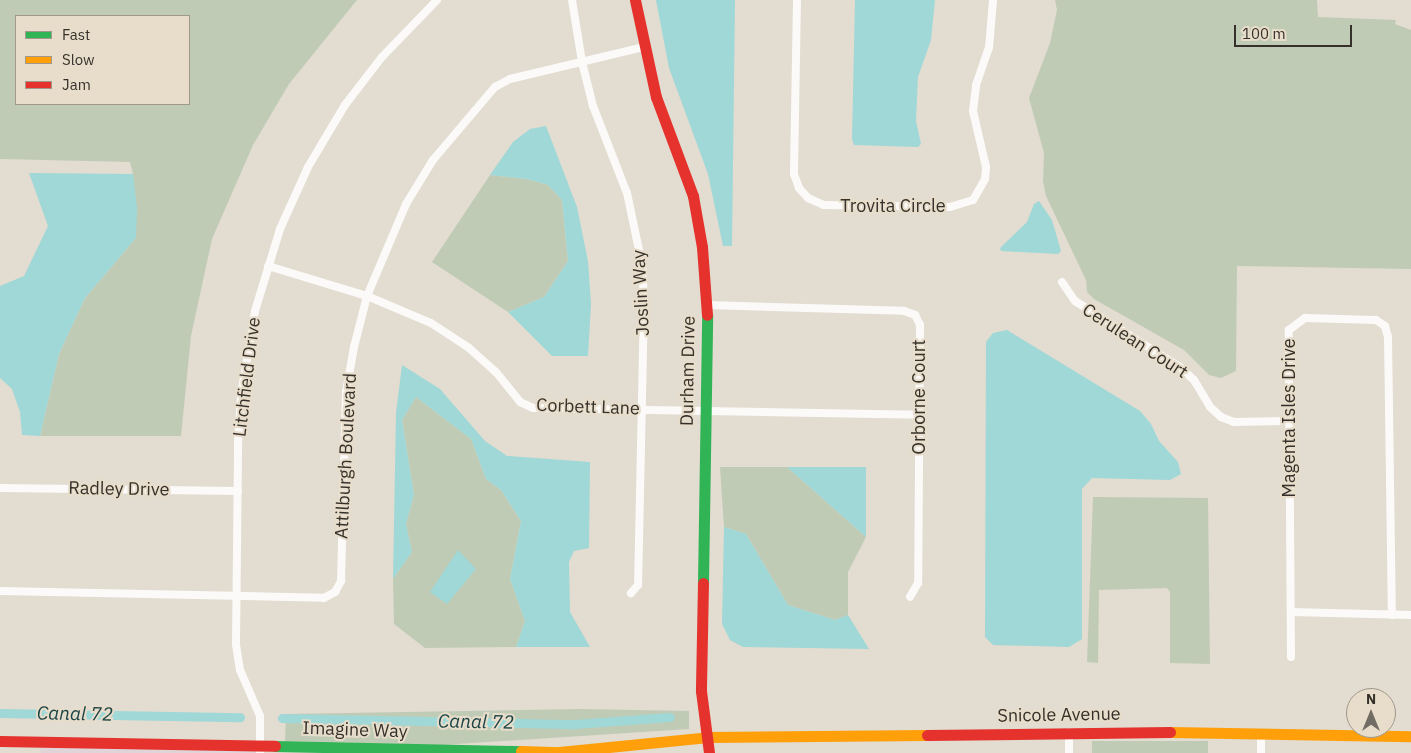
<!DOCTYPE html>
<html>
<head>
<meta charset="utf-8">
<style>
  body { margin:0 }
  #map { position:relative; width:1411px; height:753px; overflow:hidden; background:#e2dcd1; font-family:"IBM Plex Sans",sans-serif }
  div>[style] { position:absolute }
  .education>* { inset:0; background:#e1d4d9 }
  .green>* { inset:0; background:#c0cbb6; transform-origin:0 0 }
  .water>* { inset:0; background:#9fd8d7 }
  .canal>* { height:9px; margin:-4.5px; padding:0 4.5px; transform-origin:4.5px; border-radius:4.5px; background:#9fd8d7 }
  .street>* { height:8px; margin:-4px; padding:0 4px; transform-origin:4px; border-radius:4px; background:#fbfaf8 }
  .fast>* { height:11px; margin:-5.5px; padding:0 5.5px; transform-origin:5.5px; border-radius:5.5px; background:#30b455 }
  .slow>* { height:11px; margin:-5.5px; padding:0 5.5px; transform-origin:5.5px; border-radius:5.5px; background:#ff9f0a }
  .jam>* { height:11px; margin:-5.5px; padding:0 5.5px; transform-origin:5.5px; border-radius:5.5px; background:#e5322d }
  span { translate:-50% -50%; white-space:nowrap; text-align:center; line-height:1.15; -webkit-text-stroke:4px #e8ddcb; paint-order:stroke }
  .street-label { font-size:18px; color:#35312a }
  .water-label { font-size:19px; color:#1c4546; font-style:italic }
  .legend { position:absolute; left:15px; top:15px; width:175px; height:90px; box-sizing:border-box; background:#e8ddcb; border:1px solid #a0988b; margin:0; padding:6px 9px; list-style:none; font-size:15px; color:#35312a }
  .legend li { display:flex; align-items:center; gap:10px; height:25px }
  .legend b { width:25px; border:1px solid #a0988b }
  .north { position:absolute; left:1346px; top:688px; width:50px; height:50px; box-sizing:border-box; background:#e8ddcb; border:1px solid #a0988b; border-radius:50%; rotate:0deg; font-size:14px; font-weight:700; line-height:20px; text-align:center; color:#35312a }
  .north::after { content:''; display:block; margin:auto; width:18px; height:22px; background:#726d64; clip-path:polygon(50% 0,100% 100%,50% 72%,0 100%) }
  .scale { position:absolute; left:1234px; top:25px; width:118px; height:22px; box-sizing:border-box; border:2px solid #35312a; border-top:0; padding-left:6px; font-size:15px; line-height:18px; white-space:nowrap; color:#35312a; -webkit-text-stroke:4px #e8ddcb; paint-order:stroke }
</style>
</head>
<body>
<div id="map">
  <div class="education">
    <div style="clip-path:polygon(39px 742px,260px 744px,260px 753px,41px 753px)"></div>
  </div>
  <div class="green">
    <div style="clip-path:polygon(evenodd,0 0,357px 0,289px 84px,253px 145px,212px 239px,191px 336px,181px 436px,40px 436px,59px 354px,85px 298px,136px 238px,133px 174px,130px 162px,0 159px,0 0,16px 16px,189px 16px,189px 104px,16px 104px,16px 16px)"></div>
    <div style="clip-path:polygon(1055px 0,1317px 0,1318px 17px,1396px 20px,1395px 24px,1411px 30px,1411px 269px,1237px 266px,1236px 371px,1221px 378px,1209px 375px,1184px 350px,1094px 299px,1087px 292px,1086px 280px,1046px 196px,1043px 181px,1044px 153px,1029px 98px,1050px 43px,1057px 10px)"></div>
    <div style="clip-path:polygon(490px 175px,527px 179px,548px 185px,562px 200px,568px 261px,544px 297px,508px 312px,432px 262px)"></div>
    <div style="clip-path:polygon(416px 397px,471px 439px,486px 479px,501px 490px,521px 521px,510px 579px,525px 621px,516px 647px,425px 648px,394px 624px,393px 579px,412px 552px,406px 524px,414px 495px,402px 420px)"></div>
    <div style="clip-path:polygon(720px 467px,787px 467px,866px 537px,848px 572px,848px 615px,835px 620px,788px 605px,746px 534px,724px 527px)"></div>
    <div style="clip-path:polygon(1093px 497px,1208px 498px,1210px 664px,1170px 663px,1170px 592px,1167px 588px,1099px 590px,1098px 663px,1087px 662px)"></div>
    <div style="clip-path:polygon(581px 709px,689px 711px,689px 729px,442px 745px,285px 741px,286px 714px)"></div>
    <div style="left:1092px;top:741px;width:116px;height:12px"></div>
  </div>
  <div class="water">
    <div style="clip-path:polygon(656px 0,735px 0,732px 246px,723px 246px,708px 174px,669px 68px)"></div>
    <div style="clip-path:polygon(855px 0,935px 0,931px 40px,918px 77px,916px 121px,921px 144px,918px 147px,854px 145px,852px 139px)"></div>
    <div style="clip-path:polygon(546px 126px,577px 207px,588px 261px,591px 304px,588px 356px,552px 356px,508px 312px,544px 297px,568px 261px,562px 200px,548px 185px,527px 179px,490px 175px,513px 142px,530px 129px)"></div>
    <div style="clip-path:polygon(29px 173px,133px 174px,137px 208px,136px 238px,85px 298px,59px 354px,40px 436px,22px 435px,20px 412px,12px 389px,0 378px,0 286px,24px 276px,48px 226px)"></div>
    <div style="clip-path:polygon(1039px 201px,1052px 220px,1061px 251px,1058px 254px,1001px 251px,1000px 248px,1027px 222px,1034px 204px)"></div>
    <div style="clip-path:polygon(1007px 330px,1140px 411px,1151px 424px,1159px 441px,1178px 462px,1181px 474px,1170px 480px,1092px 478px,1082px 489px,1082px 639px,1069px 647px,993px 645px,985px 637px,986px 342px,993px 333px)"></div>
    <div style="clip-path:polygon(402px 365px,440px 389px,485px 441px,507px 456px,590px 462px,589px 548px,574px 551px,569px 562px,570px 612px,590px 647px,516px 647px,525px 621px,510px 579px,521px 521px,501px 490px,486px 479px,471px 439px,416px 397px,402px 420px,414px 495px,406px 524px,412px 552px,393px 579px,396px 413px)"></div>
    <div style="clip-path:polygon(787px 467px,866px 467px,866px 537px)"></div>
    <div style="clip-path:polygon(724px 527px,746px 534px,788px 605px,835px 620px,848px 615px,869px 649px,743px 647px,730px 640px,722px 624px)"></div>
    <div style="clip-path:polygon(458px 550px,476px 569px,447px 604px,430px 592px)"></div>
  </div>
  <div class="canal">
    <div style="left:0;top:713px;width:240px;rotate:1deg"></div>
    <div style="left:282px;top:718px;width:293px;rotate:1.2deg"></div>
    <div style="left:575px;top:724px;width:95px;rotate:-4.2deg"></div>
  </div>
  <div class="street">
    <div style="left:572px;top:0;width:63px;rotate:80.8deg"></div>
    <div style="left:582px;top:62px;width:45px;rotate:76deg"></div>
    <div style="left:593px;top:106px;width:93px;rotate:68.7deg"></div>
    <div style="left:627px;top:193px;width:73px;rotate:78.1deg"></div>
    <div style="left:642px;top:264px;width:39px;rotate:87deg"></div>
    <div style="left:644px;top:303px;width:282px;rotate:91.2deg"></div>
    <div style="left:638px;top:585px;width:11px;rotate:131deg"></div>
    <div style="left:797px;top:0;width:174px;rotate:91deg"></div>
    <div style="left:794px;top:174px;width:15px;rotate:70deg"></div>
    <div style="left:799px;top:188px;width:13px;rotate:48deg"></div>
    <div style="left:808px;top:198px;width:17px;rotate:24deg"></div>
    <div style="left:824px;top:205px;width:126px;rotate:0.9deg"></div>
    <div style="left:950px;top:207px;width:24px;rotate:-17deg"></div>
    <div style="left:973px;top:200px;width:24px;rotate:-60deg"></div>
    <div style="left:985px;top:179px;width:12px;rotate:-85deg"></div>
    <div style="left:986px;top:167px;width:57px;rotate:-103.1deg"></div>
    <div style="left:973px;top:111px;width:26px;rotate:-83deg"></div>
    <div style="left:976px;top:85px;width:39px;rotate:-71deg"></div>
    <div style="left:989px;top:48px;width:48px;rotate:-85.2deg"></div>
    <div style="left:268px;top:266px;width:103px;rotate:16.9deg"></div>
    <div style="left:367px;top:296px;width:69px;rotate:22.9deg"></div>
    <div style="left:431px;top:323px;width:45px;rotate:33.3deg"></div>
    <div style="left:469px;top:348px;width:36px;rotate:42deg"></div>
    <div style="left:496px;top:372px;width:38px;rotate:51deg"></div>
    <div style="left:520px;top:402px;width:14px;rotate:25deg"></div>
    <div style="left:533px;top:408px;width:386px;rotate:1deg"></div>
    <div style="left:1062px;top:282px;width:23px;rotate:56deg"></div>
    <div style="left:1075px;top:301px;width:124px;rotate:32.2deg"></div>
    <div style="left:1180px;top:367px;width:19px;rotate:43deg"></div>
    <div style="left:1194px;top:380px;width:31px;rotate:59deg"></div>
    <div style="left:1210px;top:407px;width:15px;rotate:42deg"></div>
    <div style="left:1221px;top:417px;width:14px;rotate:21deg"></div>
    <div style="left:1234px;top:422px;width:54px;rotate:-1.1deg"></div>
    <div style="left:707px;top:305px;width:197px;rotate:1.7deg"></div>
    <div style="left:904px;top:311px;width:12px;rotate:20deg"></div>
    <div style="left:915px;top:315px;width:11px;rotate:63deg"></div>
    <div style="left:920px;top:325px;width:258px;rotate:90.4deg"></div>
    <div style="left:918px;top:583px;width:16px;rotate:120deg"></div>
    <div style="left:0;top:488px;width:238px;rotate:0.7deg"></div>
    <div style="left:0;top:591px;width:324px;rotate:1.2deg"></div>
    <div style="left:324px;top:598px;width:13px;rotate:-29deg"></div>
    <div style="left:335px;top:592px;width:13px;rotate:-61deg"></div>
    <div style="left:341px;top:581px;width:189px;rotate:-88.5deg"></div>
    <div style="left:346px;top:392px;width:46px;rotate:-79.9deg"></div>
    <div style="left:354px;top:347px;width:53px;rotate:-75.7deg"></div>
    <div style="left:367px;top:296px;width:100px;rotate:-67deg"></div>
    <div style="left:406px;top:204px;width:52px;rotate:-58.5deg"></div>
    <div style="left:433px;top:160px;width:96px;rotate:-49.7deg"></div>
    <div style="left:495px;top:87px;width:17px;rotate:-28deg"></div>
    <div style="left:510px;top:79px;width:137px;rotate:-13.5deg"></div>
    <div style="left:1291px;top:612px;width:120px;rotate:1.4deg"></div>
    <div style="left:1291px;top:657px;width:327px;rotate:-90.4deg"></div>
    <div style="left:1289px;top:330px;width:20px;rotate:-37deg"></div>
    <div style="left:1305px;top:318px;width:71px;rotate:1.6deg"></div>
    <div style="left:1376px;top:320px;width:11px;rotate:34deg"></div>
    <div style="left:1385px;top:326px;width:11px;rotate:75deg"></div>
    <div style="left:1388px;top:337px;width:278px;rotate:89.2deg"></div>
    <div style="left:1261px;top:733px;width:20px;rotate:90deg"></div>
    <div style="left:260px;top:753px;width:37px;rotate:-90deg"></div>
    <div style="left:260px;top:716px;width:50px;rotate:-113.5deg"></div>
    <div style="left:240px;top:670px;width:26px;rotate:-99deg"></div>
    <div style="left:236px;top:644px;width:202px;rotate:-89.4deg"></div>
    <div style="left:238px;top:442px;width:47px;rotate:-86.3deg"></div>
    <div style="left:241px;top:395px;width:85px;rotate:-80.5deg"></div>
    <div style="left:255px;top:311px;width:86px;rotate:-73deg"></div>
    <div style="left:280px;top:229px;width:68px;rotate:-65.7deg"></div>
    <div style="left:308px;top:167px;width:72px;rotate:-59.2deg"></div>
    <div style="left:345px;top:105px;width:61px;rotate:-52.4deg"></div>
    <div style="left:382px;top:57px;width:79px;rotate:-46deg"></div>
    <div style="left:1069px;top:753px;width:21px;rotate:-90deg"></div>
  </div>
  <div class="fast">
    <div style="left:703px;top:583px;width:268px;rotate:-89.1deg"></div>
    <div style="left:275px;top:746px;width:246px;rotate:1.2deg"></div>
  </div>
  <div class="slow">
    <div style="left:1170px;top:732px;width:241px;rotate:1deg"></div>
    <div style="left:521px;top:751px;width:38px;rotate:2deg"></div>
    <div style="left:559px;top:752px;width:150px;rotate:-5.7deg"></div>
    <div style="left:708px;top:737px;width:219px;rotate:-0.5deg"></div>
  </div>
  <div class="jam">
    <div style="left:635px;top:0;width:99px;rotate:77.8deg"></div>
    <div style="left:656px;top:97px;width:106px;rotate:69.5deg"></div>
    <div style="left:693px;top:196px;width:52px;rotate:80deg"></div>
    <div style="left:702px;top:247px;width:68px;rotate:85.8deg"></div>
    <div style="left:703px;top:583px;width:108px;rotate:91.1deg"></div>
    <div style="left:701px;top:691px;width:63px;rotate:82.6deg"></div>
    <div style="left:927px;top:735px;width:243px;rotate:-0.7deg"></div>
    <div style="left:0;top:741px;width:275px;rotate:1deg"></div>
  </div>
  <div class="street-label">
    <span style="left:893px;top:206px">Trovita Circle</span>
    <span style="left:641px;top:293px;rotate:-93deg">Joslin Way</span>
    <span style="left:1135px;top:341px;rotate:33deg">Cerulean Court</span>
    <span style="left:688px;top:371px;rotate:-89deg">Durham Drive</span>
    <span style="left:247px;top:377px;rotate:-83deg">Litchfield Drive</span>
    <span style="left:919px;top:397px;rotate:-90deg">Orborne Court</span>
    <span style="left:588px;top:407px;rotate:2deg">Corbett Lane</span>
    <span style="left:1289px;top:418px;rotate:-90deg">Magenta Isles Drive</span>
    <span style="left:346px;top:456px;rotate:-87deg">Attilburgh Boulevard</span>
    <span style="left:119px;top:489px;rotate:1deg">Radley Drive</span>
    <span style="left:1059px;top:715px;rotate:-1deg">Snicole Avenue</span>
    <span style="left:355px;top:730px;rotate:2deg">Imagine Way</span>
  </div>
  <div class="water-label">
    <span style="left:75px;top:714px;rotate:1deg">Canal 72</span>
    <span style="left:476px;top:722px;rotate:1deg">Canal 72</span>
  </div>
  <ul class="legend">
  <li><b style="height:6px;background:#30b455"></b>Fast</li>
  <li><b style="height:6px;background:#ff9f0a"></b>Slow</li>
  <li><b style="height:6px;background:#e5322d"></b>Jam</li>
  </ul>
  <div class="north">N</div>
  <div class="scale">100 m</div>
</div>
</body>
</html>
